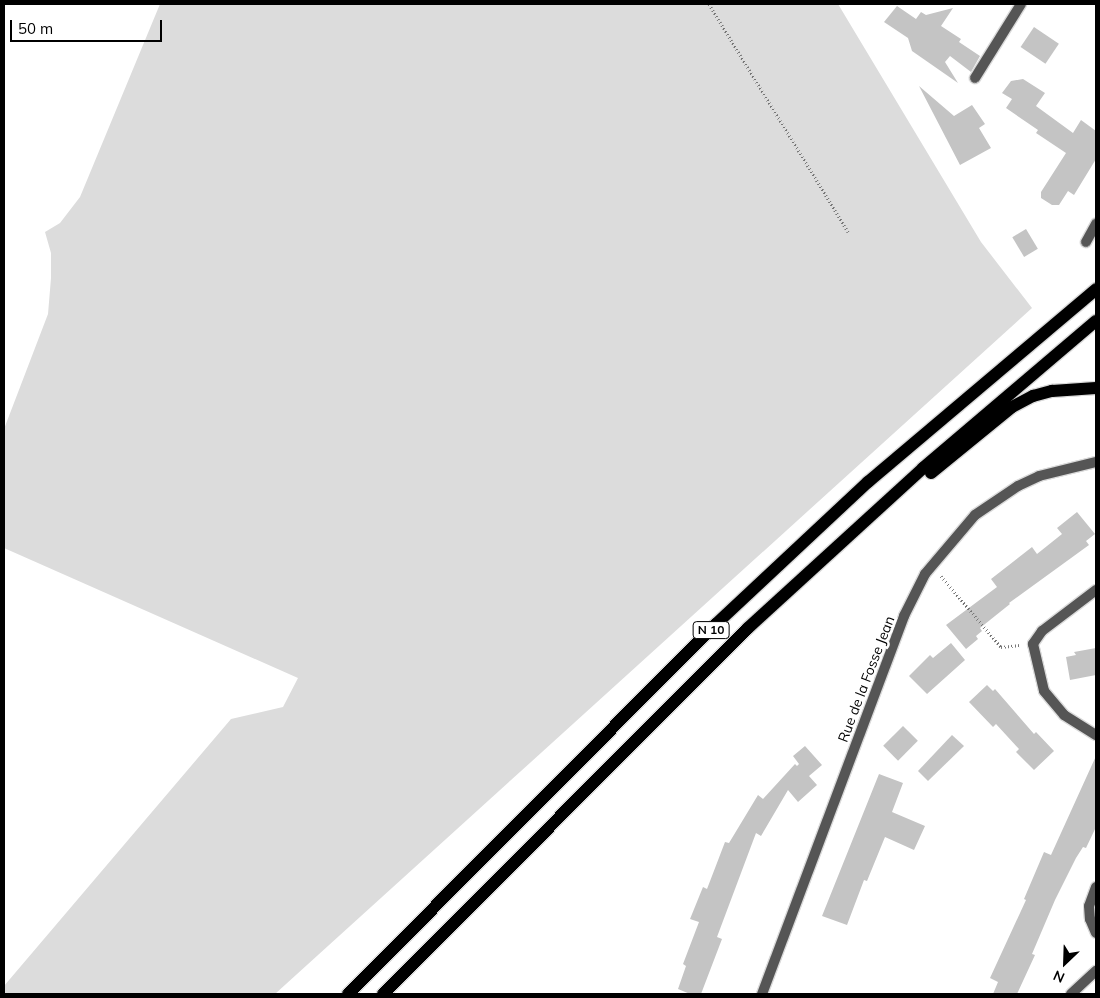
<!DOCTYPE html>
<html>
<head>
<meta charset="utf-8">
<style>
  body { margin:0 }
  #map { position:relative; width:1100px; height:998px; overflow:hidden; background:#fff; font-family:Mulish,sans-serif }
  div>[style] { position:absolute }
  .green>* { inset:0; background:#dcdcdc }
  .building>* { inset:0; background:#c4c4c4; transform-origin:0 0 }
  .path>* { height:3px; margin-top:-1.5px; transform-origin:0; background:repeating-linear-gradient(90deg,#777 0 1px,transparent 0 3.5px) }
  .roads { filter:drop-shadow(1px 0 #dbdbdb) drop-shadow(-1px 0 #dbdbdb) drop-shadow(0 1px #dbdbdb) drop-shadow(0 -1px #dbdbdb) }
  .street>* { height:10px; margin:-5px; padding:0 5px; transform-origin:5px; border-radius:5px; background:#555 }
  .primary>* { height:12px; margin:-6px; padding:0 6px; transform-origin:6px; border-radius:6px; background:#000 }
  span { translate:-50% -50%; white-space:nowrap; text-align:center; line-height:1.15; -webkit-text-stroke:5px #fff; paint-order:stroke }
  .shield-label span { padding:1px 4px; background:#fff; border:1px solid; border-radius:4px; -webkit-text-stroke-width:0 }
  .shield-label { font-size:12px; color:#000; font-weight:700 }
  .street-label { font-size:14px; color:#000 }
  .frame { position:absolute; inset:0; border:5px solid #000; pointer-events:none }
  .north { position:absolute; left:1040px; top:938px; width:50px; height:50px; -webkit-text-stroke:4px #fff; paint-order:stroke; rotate:204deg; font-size:14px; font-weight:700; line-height:20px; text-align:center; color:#000 }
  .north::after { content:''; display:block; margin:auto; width:18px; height:22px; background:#000; clip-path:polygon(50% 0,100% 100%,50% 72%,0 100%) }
  .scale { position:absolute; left:10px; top:20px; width:152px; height:22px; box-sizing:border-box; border:2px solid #000; border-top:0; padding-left:6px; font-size:15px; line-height:18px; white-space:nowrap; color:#000; -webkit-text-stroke:4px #fff; paint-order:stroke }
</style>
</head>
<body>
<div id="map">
  <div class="green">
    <div style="clip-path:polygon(160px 4px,838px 4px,981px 242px,1032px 308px,275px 994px,4px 994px,4px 986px,231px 719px,283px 707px,298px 678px,4px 548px,4px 429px,48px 314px,51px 278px,51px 253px,45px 232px,60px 223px,80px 197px)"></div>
  </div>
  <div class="building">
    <div style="clip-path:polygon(897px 6px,916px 19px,921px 12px,926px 15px,953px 8px,941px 26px,961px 39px,959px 42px,980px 56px,971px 72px,950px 56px,945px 62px,958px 83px,912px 51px,908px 38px,884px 22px)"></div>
    <div style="left:1034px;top:27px;width:30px;height:24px;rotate:34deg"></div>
    <div style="clip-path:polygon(1023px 79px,1045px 93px,1036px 106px,1073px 133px,1081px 120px,1096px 131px,1096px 159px,1074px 195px,1068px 191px,1059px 205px,1052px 205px,1041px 198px,1041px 192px,1066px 153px,1036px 133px,1038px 130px,1006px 108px,1012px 99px,1002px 93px,1011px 81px)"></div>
    <div style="clip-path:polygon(919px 86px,954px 116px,972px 105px,985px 124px,979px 128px,991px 148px,960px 165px)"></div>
    <div style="left:1026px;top:229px;width:23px;height:16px;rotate:59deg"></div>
    <div style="clip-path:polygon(1077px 512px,1095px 534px,1086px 541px,1089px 545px,1009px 603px,1010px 604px,980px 628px,982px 631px,976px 636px,978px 639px,966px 649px,946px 625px,997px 587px,991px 579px,1032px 547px,1037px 554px,1062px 534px,1057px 528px)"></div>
    <div style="clip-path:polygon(951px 643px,965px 660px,927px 694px,909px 676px,930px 655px,933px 658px)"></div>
    <div style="clip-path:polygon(1096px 648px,1096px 675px,1070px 680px,1066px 657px,1076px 655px,1074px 652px)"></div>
    <div style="clip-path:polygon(987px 685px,993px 691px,995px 689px,1034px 734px,1036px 732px,1054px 751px,1034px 770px,1016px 752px,1019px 749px,996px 724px,993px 727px,969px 702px)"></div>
    <div style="left:903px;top:726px;width:21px;height:28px;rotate:45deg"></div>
    <div style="clip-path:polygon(952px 735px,964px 746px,928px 781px,918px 771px)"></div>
    <div style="clip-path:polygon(805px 746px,822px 765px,809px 776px,817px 785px,798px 802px,788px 790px,761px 836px,756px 833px,717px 937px,722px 939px,701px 994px,690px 994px,678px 989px,686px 966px,683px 964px,699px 922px,690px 919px,703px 887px,707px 889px,725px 842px,729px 843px,758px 795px,763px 799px,795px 764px,797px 766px,799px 764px,793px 756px)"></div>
    <div style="clip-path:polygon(1096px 756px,1096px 827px,1086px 848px,1083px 847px,1076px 858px,1055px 900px,1032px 954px,1035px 955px,1017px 994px,993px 994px,998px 982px,990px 978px,1026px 900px,1024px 899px,1044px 852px,1051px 855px)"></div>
    <div style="clip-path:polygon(879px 774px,903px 783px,892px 812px,925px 826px,914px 850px,885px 837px,867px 881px,864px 880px,847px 925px,822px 916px)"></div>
  </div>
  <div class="path">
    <div style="left:709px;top:4px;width:267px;rotate:58.6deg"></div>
    <div style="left:941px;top:576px;width:93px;rotate:49.8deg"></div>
    <div style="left:1001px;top:647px;width:19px;rotate:-6deg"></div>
  </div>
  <div class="roads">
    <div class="street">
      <div style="left:975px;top:78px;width:87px;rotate:-58.1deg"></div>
      <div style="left:1086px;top:242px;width:21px;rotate:-61deg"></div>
      <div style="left:1096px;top:590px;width:68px;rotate:142.8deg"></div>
      <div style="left:1042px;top:631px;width:16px;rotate:125deg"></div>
      <div style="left:1033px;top:644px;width:48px;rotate:76.8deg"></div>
      <div style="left:1044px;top:691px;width:31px;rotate:50deg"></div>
      <div style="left:1064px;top:715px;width:38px;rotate:32deg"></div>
      <div style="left:1096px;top:887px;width:20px;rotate:110deg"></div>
      <div style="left:1089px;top:906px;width:13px;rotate:86deg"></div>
      <div style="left:1090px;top:919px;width:15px;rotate:67deg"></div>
      <div style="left:762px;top:994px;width:404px;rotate:-69.4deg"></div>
      <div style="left:904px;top:616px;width:47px;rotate:-63.4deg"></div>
      <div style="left:925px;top:574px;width:77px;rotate:-49.7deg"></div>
      <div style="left:975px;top:515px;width:52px;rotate:-34deg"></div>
      <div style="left:1018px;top:486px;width:23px;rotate:-25deg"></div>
      <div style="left:1039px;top:476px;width:59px;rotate:-13.8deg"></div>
      <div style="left:1071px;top:994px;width:34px;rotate:-43deg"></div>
    </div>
    <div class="primary">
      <div style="left:931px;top:473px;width:104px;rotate:-39.2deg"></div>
      <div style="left:1012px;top:407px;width:24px;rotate:-28deg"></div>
      <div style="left:1033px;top:396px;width:20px;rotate:-15deg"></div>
      <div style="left:1052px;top:391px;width:44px;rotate:-3.9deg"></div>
      <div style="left:348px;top:994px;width:522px;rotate:-45.16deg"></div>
      <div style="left:716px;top:624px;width:208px;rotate:-43.1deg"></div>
      <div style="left:868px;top:482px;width:299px;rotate:-40.2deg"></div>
      <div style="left:383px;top:994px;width:517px;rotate:-45.08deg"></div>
      <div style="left:748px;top:628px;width:237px;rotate:-42.4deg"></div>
      <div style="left:923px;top:468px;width:227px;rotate:-40.4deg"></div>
    </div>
  </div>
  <div class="shield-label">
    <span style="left:711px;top:630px">N 10</span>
  </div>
  <div class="street-label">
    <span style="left:866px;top:679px;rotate:-69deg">Rue de la Fosse Jean</span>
  </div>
  <div class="frame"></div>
  <div class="north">N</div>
  <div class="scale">50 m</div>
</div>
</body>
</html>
